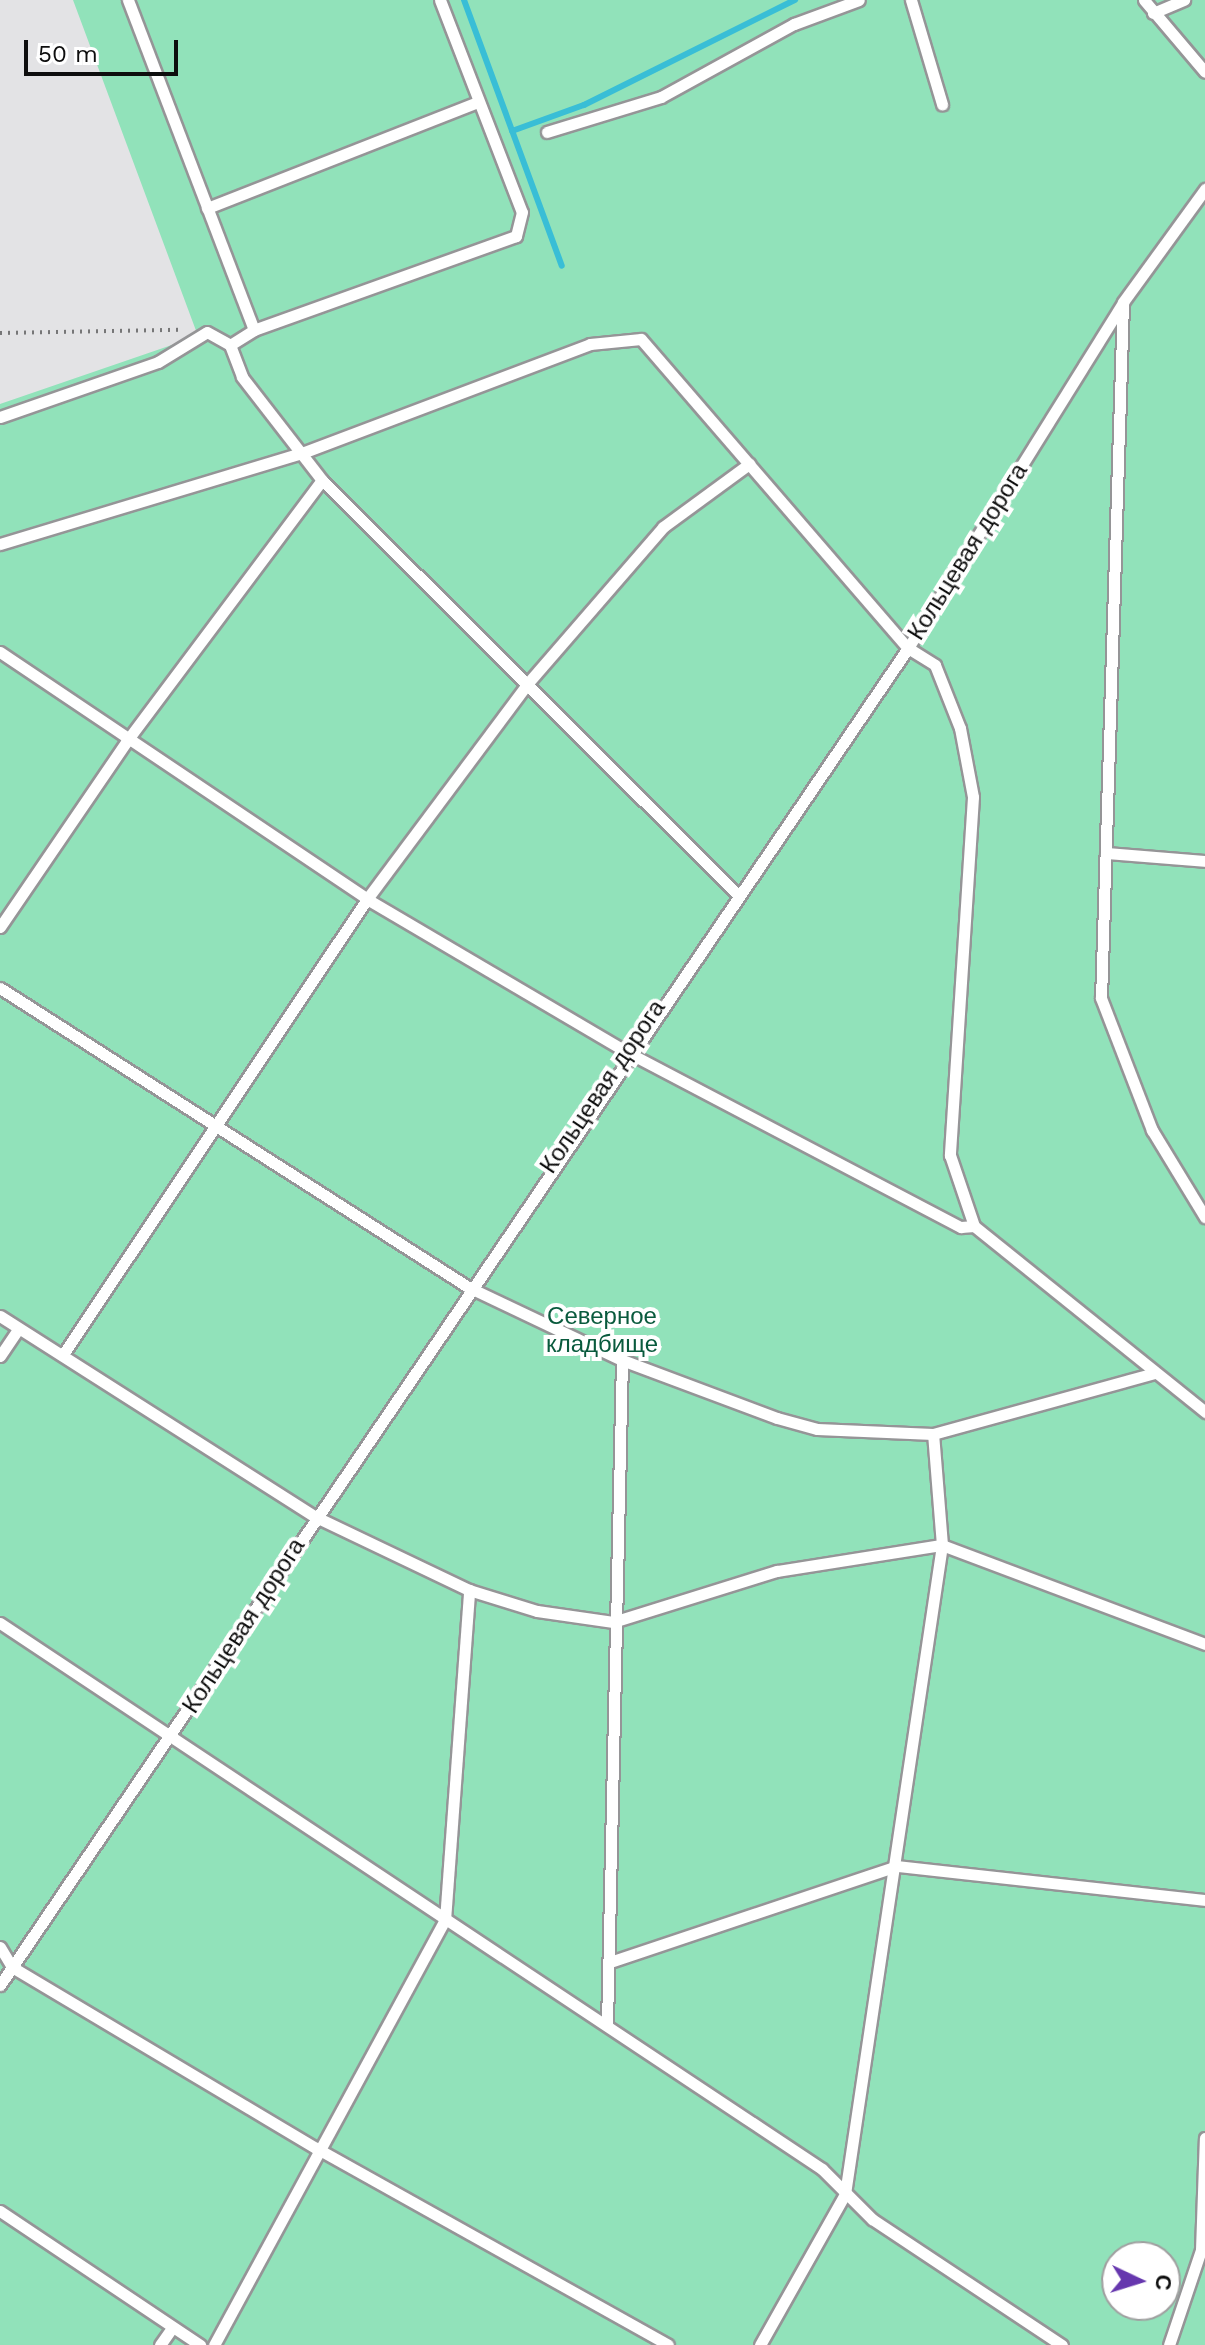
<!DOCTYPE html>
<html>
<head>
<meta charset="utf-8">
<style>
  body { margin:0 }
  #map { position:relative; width:1205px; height:2345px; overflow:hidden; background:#e3e3e5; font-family:"Work Sans",sans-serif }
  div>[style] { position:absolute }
  .green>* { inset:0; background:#91e2ba }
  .stream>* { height:6px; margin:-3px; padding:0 3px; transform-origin:3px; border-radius:3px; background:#39bed6 }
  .path>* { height:4px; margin-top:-2px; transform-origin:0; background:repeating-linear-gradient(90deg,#767677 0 2px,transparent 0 8px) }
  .roads { filter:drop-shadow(2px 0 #959597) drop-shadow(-2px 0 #959597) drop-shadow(0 2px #959597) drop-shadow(0 -2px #959597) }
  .lane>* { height:11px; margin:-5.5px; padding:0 5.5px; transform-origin:5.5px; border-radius:5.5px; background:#fff }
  span { translate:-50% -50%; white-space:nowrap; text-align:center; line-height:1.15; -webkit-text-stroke:8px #fff; paint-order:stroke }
  .street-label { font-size:24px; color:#0e0e0e }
  .park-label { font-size:24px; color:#095a3d }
  .north { position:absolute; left:1101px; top:2241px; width:80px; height:80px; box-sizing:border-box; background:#fff; border:2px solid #9f9f9f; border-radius:50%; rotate:94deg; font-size:22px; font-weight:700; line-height:32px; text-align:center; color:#0e0e0e }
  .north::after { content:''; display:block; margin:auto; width:28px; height:36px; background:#6637ae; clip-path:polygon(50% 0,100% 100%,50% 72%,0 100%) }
  .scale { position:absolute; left:24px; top:40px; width:154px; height:36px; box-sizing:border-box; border:4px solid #0e0e0e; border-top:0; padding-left:10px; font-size:24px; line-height:28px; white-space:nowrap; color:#0e0e0e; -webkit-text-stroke:6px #fff; paint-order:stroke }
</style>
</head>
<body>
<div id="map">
  <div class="green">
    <div style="clip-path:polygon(evenodd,73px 0,1205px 0,1205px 2345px,0 2345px,0 404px,198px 336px,73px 0,1117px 2257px,1165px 2257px,1165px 2305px,1117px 2305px,1117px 2257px)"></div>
  </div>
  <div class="stream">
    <div style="left:464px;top:0;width:283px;rotate:69.8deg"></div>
    <div style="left:512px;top:131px;width:77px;rotate:-19.9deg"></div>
    <div style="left:584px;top:105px;width:236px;rotate:-26.5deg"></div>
  </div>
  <div class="path">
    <div style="left:0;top:333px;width:180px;rotate:-1deg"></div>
  </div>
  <div class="roads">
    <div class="lane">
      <div style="left:128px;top:0;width:353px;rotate:69.1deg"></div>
      <div style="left:440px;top:0;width:227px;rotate:68.9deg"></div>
      <div style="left:522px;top:212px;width:25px;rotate:104deg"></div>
      <div style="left:516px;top:236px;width:278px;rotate:160.3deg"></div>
      <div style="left:254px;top:330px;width:28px;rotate:148deg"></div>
      <div style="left:230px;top:345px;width:34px;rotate:69deg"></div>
      <div style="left:242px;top:377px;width:130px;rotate:52.2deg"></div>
      <div style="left:322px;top:480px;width:585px;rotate:44.93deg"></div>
      <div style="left:911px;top:0;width:109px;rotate:73.4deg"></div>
      <div style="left:1144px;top:0;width:94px;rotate:49.7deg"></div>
      <div style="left:1153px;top:13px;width:34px;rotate:-23deg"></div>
      <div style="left:547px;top:132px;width:119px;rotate:-17.1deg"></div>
      <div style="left:661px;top:97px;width:152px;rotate:-28.8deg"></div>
      <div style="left:794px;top:24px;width:69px;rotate:-20.3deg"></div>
      <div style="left:207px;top:208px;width:291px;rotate:-21.4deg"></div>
      <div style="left:1123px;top:303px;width:695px;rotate:91.81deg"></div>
      <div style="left:1101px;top:998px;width:142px;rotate:68.9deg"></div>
      <div style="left:1152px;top:1130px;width:102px;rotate:58.7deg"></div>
      <div style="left:0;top:417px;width:167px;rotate:-19.2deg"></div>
      <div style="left:158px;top:362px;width:57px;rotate:-31.5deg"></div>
      <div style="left:207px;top:332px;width:26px;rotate:29deg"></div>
      <div style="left:0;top:544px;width:315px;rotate:-16.8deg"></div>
      <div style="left:302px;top:453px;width:308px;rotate:-20.7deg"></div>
      <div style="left:590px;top:344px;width:51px;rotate:-5.6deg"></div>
      <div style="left:641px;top:339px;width:408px;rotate:49.2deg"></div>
      <div style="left:908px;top:648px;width:32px;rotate:32deg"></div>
      <div style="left:935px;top:665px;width:68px;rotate:68.4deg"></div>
      <div style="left:960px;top:728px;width:70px;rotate:79.3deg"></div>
      <div style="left:973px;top:797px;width:359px;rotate:93.7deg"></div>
      <div style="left:950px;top:1155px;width:75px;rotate:71.3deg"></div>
      <div style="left:974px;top:1226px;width:297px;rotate:38.8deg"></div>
      <div style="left:0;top:652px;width:442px;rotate:33.9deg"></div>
      <div style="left:367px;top:899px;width:302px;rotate:30.5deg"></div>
      <div style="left:627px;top:1052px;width:377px;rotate:27.7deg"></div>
      <div style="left:961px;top:1227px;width:13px;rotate:-4deg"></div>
      <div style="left:1106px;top:853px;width:99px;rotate:4.6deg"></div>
      <div style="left:0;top:927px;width:224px;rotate:-55.7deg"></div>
      <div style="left:126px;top:742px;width:327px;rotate:-53.2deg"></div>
      <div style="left:0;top:988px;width:555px;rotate:32.57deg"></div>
      <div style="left:468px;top:1287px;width:170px;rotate:25.4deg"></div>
      <div style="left:622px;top:1360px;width:165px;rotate:20.5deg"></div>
      <div style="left:777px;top:1418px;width:41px;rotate:15.4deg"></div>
      <div style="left:817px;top:1429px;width:116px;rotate:2.5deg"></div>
      <div style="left:933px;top:1434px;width:229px;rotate:-15.4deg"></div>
      <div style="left:0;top:1316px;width:375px;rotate:32.5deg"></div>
      <div style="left:316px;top:1517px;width:170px;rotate:25.5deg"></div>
      <div style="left:469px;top:1590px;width:71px;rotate:17.2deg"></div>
      <div style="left:537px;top:1611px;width:77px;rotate:8.2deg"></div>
      <div style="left:613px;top:1622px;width:172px;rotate:-17.3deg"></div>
      <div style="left:777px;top:1571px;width:167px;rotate:-9deg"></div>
      <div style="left:942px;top:1545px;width:281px;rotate:20.6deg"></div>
      <div style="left:64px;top:1353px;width:546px;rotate:-56.28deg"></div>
      <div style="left:367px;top:899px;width:269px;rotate:-53.3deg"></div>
      <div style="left:528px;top:683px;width:206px;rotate:-49.1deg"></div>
      <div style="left:663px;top:527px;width:107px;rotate:-36.2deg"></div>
      <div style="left:0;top:1356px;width:32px;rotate:-56deg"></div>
      <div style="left:0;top:1623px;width:987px;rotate:33.59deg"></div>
      <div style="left:822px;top:2169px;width:71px;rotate:45deg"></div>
      <div style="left:872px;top:2219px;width:228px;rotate:33.6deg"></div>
      <div style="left:0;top:1947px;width:23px;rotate:59deg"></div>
      <div style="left:12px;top:1967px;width:354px;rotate:30.8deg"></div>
      <div style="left:316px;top:2148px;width:403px;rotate:29.2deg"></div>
      <div style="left:613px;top:1961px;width:299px;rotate:-18.5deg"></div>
      <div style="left:897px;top:1866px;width:310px;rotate:6.3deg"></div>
      <div style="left:0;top:1985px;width:1616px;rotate:-55.82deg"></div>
      <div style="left:908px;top:648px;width:407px;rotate:-58.1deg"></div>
      <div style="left:1123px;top:302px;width:140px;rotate:-54deg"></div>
      <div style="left:607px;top:2025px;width:665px;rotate:-88.71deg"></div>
      <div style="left:0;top:2211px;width:241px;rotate:33.8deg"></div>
      <div style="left:160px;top:2345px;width:21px;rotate:-55deg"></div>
      <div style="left:214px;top:2345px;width:484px;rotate:-61.5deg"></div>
      <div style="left:445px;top:1920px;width:331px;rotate:-85.8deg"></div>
      <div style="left:760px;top:2345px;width:173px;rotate:-60.6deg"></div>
      <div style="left:845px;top:2194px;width:656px;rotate:-81.5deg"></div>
      <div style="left:942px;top:1545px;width:111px;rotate:-94.6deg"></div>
      <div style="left:1169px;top:2345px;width:100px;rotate:-71.4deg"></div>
      <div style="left:1201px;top:2250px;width:112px;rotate:-88deg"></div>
    </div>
  </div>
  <div class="street-label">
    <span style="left:968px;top:552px;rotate:-58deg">Кольцевая дорога</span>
    <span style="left:603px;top:1087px;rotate:-56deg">Кольцевая дорога</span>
    <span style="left:244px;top:1626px;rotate:-57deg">Кольцевая дорога</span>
  </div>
  <div class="park-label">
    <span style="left:602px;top:1331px">Северное<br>кладбище</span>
  </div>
  <div class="north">С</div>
  <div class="scale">50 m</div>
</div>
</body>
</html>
